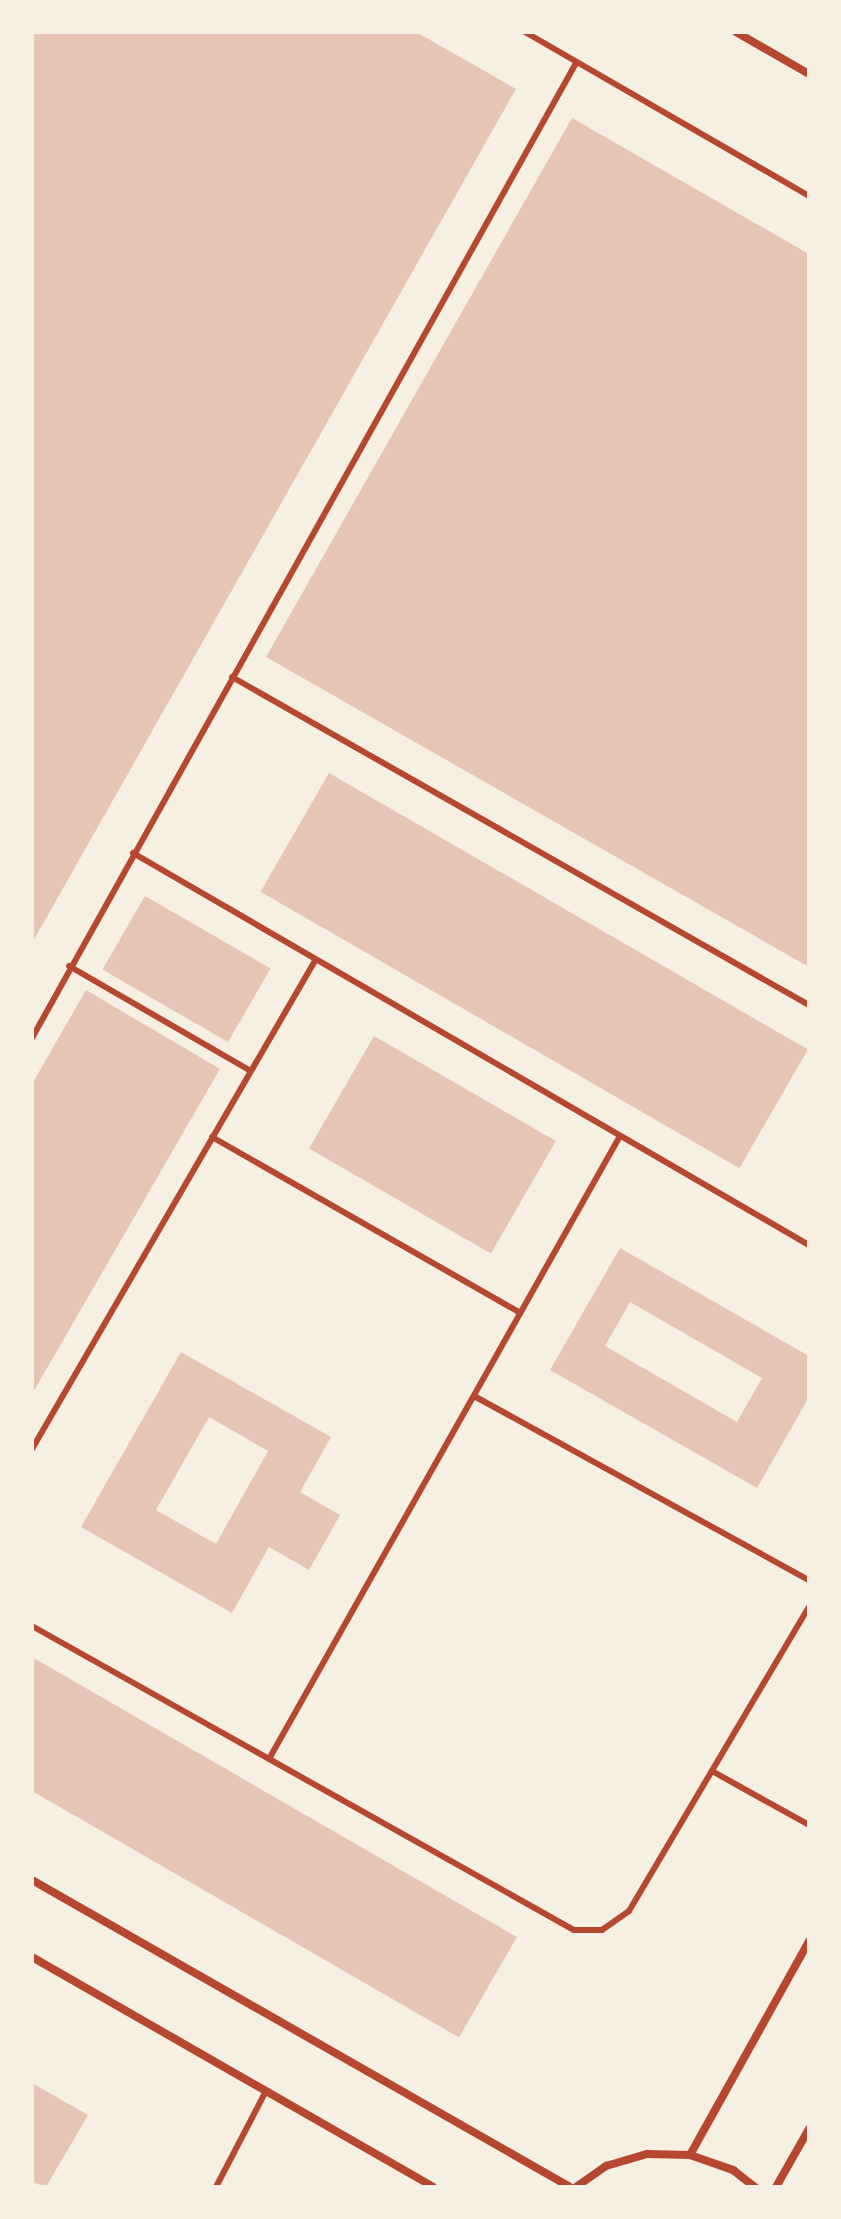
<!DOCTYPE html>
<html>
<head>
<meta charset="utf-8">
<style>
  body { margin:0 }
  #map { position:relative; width:841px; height:2219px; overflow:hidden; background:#f6efe4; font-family:Roboto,sans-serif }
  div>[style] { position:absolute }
  .building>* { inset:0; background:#e6c5b7; transform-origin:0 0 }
  .service>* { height:6px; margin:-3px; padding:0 3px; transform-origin:3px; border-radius:3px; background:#b5482f }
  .minor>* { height:8px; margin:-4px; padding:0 4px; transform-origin:4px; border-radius:4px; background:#b5482f }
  span { translate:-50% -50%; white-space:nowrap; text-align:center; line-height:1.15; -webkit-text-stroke:7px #f6efe4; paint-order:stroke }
  .frame { position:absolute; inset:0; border:34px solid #f6efe4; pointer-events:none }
</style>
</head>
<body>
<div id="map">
  <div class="building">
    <div style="clip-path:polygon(32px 32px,416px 32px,516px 89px,32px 943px)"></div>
    <div style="clip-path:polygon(572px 118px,809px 254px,809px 967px,266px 657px)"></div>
    <div style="left:329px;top:773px;width:553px;height:137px;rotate:30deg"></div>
    <div style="left:145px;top:896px;width:145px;height:85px;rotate:30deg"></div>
    <div style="clip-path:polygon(86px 990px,220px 1069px,32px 1394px,32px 1084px)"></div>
    <div style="left:374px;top:1036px;width:210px;height:130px;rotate:30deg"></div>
    <div style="clip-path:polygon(evenodd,620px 1248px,809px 1356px,809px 1397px,757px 1488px,550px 1370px,620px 1248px,630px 1302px,762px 1378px,737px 1422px,605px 1346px,630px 1302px)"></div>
    <div style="clip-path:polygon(evenodd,181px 1352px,331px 1437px,300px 1492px,340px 1515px,309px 1570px,269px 1547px,232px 1613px,81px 1527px,181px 1352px,209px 1417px,268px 1451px,216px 1544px,156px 1510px,209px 1417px)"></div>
    <div style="left:32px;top:1657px;width:560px;height:116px;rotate:30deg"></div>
    <div style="clip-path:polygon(32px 2083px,88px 2115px,46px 2187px,32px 2182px)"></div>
  </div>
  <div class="service">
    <div style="left:525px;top:32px;width:328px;rotate:30deg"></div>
    <div style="left:232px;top:677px;width:664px;rotate:29.62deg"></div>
    <div style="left:133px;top:853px;width:781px;rotate:30.11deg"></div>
    <div style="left:69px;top:966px;width:210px;rotate:30deg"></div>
    <div style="left:32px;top:1038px;width:1116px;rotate:-60.84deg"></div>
    <div style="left:212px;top:1137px;width:355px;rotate:29.7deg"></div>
    <div style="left:474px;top:1396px;width:382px;rotate:28.8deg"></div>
    <div style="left:32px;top:1449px;width:566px;rotate:-59.9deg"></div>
    <div style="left:32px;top:1626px;width:621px;rotate:29.29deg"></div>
    <div style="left:574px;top:1930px;width:28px"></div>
    <div style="left:602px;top:1930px;width:33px;rotate:-35deg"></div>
    <div style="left:629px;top:1911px;width:353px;rotate:-59.4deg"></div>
    <div style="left:269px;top:1759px;width:715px;rotate:-60.6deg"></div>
    <div style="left:712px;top:1771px;width:111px;rotate:29.1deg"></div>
    <div style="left:216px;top:2187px;width:108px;rotate:-62.5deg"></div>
  </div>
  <div class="minor">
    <div style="left:736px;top:32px;width:84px;rotate:29.9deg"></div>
    <div style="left:32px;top:1880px;width:619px;rotate:29.71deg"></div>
    <div style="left:32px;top:1957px;width:462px;rotate:29.8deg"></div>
    <div style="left:690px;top:2155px;width:245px;rotate:-60.9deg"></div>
    <div style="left:576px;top:2187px;width:37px;rotate:-35deg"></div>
    <div style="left:606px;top:2166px;width:43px;rotate:-16.3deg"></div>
    <div style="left:647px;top:2154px;width:43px;rotate:1.3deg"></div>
    <div style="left:690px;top:2155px;width:46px;rotate:19.2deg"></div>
    <div style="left:733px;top:2170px;width:28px;rotate:38deg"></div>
    <div style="left:776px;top:2187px;width:67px;rotate:-60.4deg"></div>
  </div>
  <div class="frame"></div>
</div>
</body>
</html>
